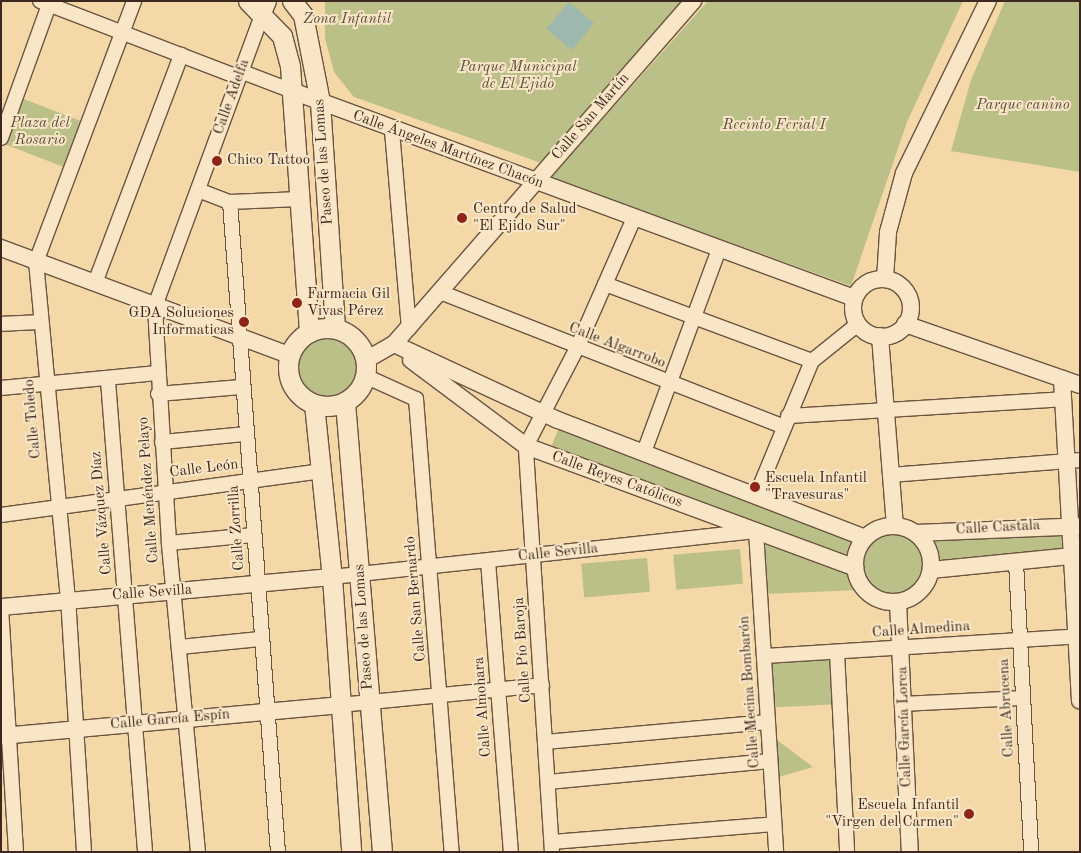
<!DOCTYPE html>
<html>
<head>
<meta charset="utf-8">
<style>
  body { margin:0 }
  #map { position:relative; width:1081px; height:853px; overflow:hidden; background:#f4d8a8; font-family:"Old Standard TT",serif }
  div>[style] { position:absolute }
  .green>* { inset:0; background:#bbbf88; transform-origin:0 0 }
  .round { border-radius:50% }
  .water>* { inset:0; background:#9eb8b0; transform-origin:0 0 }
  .roads { filter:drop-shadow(1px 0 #6b5442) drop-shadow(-1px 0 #6b5442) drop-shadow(0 1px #6b5442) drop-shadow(0 -1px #6b5442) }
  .minor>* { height:14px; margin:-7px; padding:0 7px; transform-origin:7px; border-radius:7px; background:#f8e6c6 }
  .tertiary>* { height:16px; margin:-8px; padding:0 8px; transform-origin:8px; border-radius:8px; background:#f8e6c6 }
  .tertiary>.ring { margin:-8px; padding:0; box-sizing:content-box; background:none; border:16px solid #f8e6c6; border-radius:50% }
  .secondary>* { height:19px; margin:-9.5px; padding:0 9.5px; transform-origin:9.5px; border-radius:9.5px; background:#f8e6c6 }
  .secondary>.ring { margin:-9.5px; padding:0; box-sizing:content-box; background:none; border:19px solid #f8e6c6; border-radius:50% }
  .dots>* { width:14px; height:14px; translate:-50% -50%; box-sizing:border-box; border:2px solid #f8e6c6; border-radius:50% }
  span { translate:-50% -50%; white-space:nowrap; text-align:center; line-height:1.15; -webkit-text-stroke:4px #f8e6c6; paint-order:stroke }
  .park-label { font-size:15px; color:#5c4e3a; font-style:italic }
  .street-label { font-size:15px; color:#3d2820 }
  .poi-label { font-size:15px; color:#3d2820 }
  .left { translate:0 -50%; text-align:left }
  .right { translate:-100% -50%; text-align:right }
  .frame { position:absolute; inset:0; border:2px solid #3d2820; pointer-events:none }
</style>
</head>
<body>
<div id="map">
  <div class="green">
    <div style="clip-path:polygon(325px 1px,682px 1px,541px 163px,354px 97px,334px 72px,325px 38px)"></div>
    <div style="clip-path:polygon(708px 1px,963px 1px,907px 122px,851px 286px,550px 178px)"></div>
    <div style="clip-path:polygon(1005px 1px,1080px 1px,1080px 172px,951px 151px,971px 80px)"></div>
    <div style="left:21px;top:98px;width:69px;height:49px;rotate:21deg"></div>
    <div class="round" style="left:293px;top:333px;width:68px;height:68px"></div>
    <div style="clip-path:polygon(560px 425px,855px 540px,848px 560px,550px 450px)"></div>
    <div style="clip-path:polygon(1065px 530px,1067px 551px,937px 564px,931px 536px)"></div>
    <div class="round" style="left:861px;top:531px;width:64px;height:64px"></div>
    <div style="clip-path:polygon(763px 540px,850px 573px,857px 590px,766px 594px)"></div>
    <div style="left:740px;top:549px;width:35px;height:67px;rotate:85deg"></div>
    <div style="left:647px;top:558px;width:34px;height:66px;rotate:85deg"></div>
    <div style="left:837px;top:652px;width:52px;height:73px;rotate:87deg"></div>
    <div style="clip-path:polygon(769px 734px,813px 767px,772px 779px)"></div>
  </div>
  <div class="water">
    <div style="left:569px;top:2px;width:33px;height:35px;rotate:40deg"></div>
  </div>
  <div class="roads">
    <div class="minor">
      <div style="left:40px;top:1px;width:212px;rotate:21deg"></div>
      <div style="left:240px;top:71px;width:56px;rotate:21deg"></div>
      <div style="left:392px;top:131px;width:198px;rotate:85.1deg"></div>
      <div style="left:1px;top:138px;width:141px;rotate:-70.2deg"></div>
      <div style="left:198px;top:190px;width:34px;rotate:21deg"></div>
      <div style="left:230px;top:202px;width:70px;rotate:-2.5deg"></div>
      <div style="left:230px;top:202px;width:652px;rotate:85.78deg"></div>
      <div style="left:95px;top:283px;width:244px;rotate:-69.3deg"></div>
      <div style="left:605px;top:284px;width:221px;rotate:20.4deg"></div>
      <div style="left:440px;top:292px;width:370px;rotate:21.4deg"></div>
      <div style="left:1px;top:324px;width:40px;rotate:-2.9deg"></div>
      <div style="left:365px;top:376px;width:56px;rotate:24.3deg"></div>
      <div style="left:416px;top:399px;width:454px;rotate:85.5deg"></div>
      <div style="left:108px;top:381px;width:472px;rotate:85.5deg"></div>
      <div style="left:1px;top:388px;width:157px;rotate:-5.5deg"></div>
      <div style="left:158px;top:394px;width:83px;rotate:-4.8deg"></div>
      <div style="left:788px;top:416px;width:276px;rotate:-3.5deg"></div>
      <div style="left:162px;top:442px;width:83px;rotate:-5.5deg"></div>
      <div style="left:644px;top:452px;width:216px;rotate:-69.7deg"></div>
      <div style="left:891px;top:475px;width:190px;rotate:-4.5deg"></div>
      <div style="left:756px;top:496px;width:146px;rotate:-67.5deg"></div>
      <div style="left:812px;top:361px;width:59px;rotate:-38.8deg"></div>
      <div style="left:1px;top:515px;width:324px;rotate:-7.8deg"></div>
      <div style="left:169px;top:543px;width:85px;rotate:-5.4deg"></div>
      <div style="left:488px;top:561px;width:292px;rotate:85.5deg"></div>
      <div style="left:1016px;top:562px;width:290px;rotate:87deg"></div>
      <div style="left:332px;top:577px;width:426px;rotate:-6.2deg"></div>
      <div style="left:756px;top:531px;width:322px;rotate:86.4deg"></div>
      <div style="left:1px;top:607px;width:245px;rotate:86.5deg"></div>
      <div style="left:179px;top:647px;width:82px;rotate:-5.6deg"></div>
      <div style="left:837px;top:652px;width:200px;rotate:87.1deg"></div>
      <div style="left:764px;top:656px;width:317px;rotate:-3.6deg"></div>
      <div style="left:904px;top:704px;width:119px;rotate:-2.9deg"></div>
      <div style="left:339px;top:705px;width:204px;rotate:-5.6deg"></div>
      <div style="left:545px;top:742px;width:224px;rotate:-5.1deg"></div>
      <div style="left:548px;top:782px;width:223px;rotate:-5.4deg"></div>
      <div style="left:552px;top:842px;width:223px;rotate:-4.6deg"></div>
      <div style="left:84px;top:852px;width:253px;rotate:-93.6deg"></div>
      <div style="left:68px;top:600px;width:340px;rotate:-95.4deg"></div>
      <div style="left:36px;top:262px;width:279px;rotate:-69.4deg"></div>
      <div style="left:198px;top:852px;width:310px;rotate:-95.4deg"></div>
      <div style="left:169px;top:543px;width:237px;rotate:-93.4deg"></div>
      <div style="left:155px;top:306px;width:312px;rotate:-69.8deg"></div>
      <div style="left:552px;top:852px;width:407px;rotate:-93.7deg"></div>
      <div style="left:526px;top:446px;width:110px;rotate:-62.5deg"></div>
      <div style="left:577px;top:348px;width:142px;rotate:-66.3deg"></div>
    </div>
    <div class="tertiary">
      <div style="left:263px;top:13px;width:13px;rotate:-67deg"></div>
      <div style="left:292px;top:91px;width:599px;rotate:20.22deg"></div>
      <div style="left:1px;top:248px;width:307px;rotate:20.4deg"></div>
      <div style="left:885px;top:279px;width:47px;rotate:-86.3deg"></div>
      <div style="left:888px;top:232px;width:61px;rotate:-74.8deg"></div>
      <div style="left:904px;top:173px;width:191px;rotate:-64deg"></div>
      <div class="ring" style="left:853px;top:279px;width:42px;height:42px"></div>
      <div style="left:905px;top:324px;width:185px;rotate:19.2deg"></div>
      <div style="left:880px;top:336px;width:190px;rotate:85.5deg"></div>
      <div style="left:394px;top:344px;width:181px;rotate:24.9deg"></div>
      <div style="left:558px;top:420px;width:329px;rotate:21deg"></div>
      <div style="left:366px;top:360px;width:32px;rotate:-30deg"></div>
      <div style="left:394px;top:344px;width:455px;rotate:-48.9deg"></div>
      <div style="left:411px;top:360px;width:144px;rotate:36.8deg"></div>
      <div style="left:526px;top:446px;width:351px;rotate:20.3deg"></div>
      <div style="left:1062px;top:379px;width:322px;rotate:86.8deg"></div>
      <div class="ring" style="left:855px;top:526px;width:60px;height:60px"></div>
      <div style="left:916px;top:533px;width:164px;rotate:-2.4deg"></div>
      <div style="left:931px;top:570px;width:150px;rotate:-5.7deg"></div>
      <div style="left:898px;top:602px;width:250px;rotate:87.3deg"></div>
      <div style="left:1px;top:607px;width:332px;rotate:-5.2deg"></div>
      <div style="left:1px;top:736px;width:339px;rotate:-5.2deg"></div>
    </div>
    <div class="secondary">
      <div style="left:248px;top:1px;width:49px;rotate:45.8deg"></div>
      <div style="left:282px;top:36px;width:31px;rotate:75deg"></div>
      <div style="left:290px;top:66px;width:267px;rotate:85.9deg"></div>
      <div style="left:292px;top:1px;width:18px;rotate:52deg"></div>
      <div style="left:303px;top:15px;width:89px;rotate:78.9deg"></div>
      <div style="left:320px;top:102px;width:226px;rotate:86.2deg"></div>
      <div class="ring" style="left:288px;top:328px;width:59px;height:59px"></div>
      <div style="left:345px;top:402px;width:452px;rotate:85.3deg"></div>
      <div style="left:314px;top:404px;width:174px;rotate:84.1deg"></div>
      <div style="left:332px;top:577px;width:276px;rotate:86deg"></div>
    </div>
  </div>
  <div class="dots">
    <div style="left:217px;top:161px;background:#8f2418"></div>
    <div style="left:462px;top:218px;background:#8f2418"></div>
    <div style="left:297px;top:303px;background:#8f2418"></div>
    <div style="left:244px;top:322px;background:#8f2418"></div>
    <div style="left:755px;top:487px;background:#8f2418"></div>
    <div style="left:969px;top:814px;background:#8f2418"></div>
  </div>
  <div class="park-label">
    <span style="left:347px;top:20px">Zona Infantil</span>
    <span style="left:518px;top:76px">Parque Municipal<br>de El Ejido</span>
    <span style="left:1023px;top:106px">Parque canino</span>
    <span style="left:40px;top:132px">Plaza del<br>Rosario</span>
    <span style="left:774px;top:126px">Recinto Ferial I</span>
  </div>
  <div class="street-label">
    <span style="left:232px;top:97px;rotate:-70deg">Calle Adelfa</span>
    <span style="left:591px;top:117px;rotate:-49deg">Calle San Martín</span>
    <span style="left:448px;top:150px;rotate:20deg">Calle Ángeles Martínez Chacón</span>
    <span style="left:324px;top:162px;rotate:-94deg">Paseo de las Lomas</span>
    <span style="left:617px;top:346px;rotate:21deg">Calle Algarrobo</span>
    <span style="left:33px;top:419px;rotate:-95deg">Calle Toledo</span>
    <span style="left:204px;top:469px;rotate:-7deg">Calle León</span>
    <span style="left:617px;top:480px;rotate:20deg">Calle Reyes Católicos</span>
    <span style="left:149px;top:490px;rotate:-94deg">Calle Menéndez Pelayo</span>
    <span style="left:102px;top:513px;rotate:-95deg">Calle Vázquez Díaz</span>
    <span style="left:237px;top:528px;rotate:-94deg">Calle Zorrilla</span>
    <span style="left:998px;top:528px;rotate:-3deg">Calle Castala</span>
    <span style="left:558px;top:553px;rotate:-6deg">Calle Sevilla</span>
    <span style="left:152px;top:593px;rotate:-4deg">Calle Sevilla</span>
    <span style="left:416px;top:599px;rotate:-95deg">Calle San Bernardo</span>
    <span style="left:364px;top:627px;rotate:-94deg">Paseo de las Lomas</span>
    <span style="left:921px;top:630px;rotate:-4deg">Calle Almedina</span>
    <span style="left:523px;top:650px;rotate:-94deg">Calle Pío Baroja</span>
    <span style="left:750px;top:692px;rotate:-94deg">Calle Mecina Bombarón</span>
    <span style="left:483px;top:707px;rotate:-94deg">Calle Almohara</span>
    <span style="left:1007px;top:708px;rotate:-93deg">Calle Abrucena</span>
    <span style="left:170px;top:720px;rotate:-5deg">Calle García Espín</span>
    <span style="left:905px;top:727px;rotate:-92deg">Calle García Lorca</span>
  </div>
  <div class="poi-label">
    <span class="left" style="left:227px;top:161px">Chico Tattoo</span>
    <span class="left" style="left:473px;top:218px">Centro de Salud<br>"El Ejido Sur"</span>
    <span class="left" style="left:307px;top:303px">Farmacia Gil<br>Vivas Pérez</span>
    <span class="right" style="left:234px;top:322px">GDA Soluciones<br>Informaticas</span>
    <span class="left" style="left:765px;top:487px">Escuela Infantil<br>"Travesuras"</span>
    <span class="right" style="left:959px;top:814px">Escuela Infantil<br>"Virgen del Carmen"</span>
  </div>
  <div class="frame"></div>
</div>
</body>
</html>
